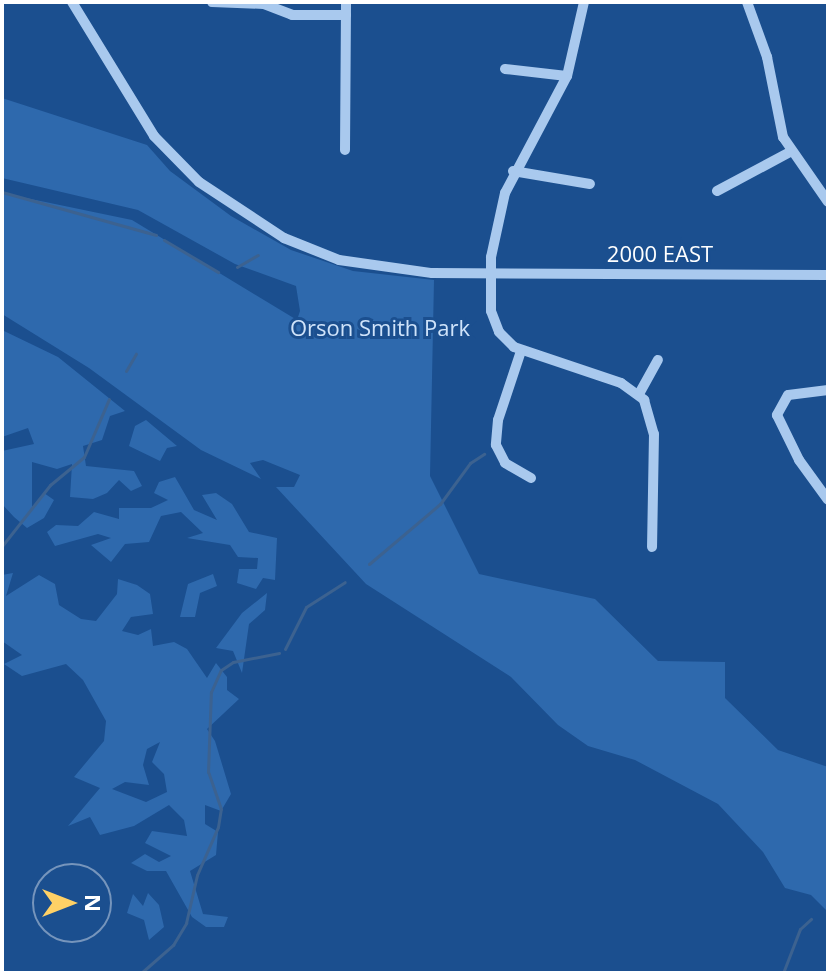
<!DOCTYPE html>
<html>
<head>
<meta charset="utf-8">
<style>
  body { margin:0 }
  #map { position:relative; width:830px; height:975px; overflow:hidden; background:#1b4f8f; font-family:"Open Sans",sans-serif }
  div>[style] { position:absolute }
  .green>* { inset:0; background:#2e69ad }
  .stream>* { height:3px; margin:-1.5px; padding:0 1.5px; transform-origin:1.5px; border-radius:1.5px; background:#3c6290 }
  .minor>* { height:10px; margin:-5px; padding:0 5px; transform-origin:5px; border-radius:5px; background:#a9c9ee }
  span { translate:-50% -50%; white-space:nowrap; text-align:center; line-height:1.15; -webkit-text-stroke:6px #1b4f8f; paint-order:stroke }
  .street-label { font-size:22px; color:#fff }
  .park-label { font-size:22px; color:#cfe3fa }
  .frame { position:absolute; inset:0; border:4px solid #fff; pointer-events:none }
  .north { position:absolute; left:32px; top:863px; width:80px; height:80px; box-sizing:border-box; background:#1b4f8f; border:2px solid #7695bc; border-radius:50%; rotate:90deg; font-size:22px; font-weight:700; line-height:32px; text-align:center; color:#fff }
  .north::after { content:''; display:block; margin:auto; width:28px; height:36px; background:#ffd166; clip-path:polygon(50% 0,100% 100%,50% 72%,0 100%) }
</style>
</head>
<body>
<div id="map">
  <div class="green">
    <div style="clip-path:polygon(2px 98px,147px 145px,170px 171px,231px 216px,291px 250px,353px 271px,434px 280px,430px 476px,479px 574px,595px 599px,658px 661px,725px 662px,725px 698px,778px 750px,828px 767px,828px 912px,811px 895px,785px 888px,763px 852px,718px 804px,635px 760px,588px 746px,558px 725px,511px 677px,366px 584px,276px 487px,294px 487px,300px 475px,263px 460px,250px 463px,261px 479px,201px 450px,89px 368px,2px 314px,2px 193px,132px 220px,297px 320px,300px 311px,296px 286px,235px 264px,138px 210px,2px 178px)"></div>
    <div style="clip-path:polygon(2px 330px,58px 357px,125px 411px,110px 416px,102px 440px,83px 446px,86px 466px,134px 471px,142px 486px,131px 491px,119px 480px,107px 493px,93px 499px,70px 497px,72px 464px,57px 469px,32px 462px,32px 507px,44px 493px,54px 500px,44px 518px,27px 528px,14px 517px,2px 504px,2px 451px,34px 444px,28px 428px,2px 437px)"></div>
    <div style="clip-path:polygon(146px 420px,177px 446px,167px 448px,160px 461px,129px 446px,135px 426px)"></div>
    <div style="clip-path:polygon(175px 477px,194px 510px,217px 520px,202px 495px,216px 493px,232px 504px,249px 532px,277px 538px,275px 580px,263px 578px,256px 589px,237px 583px,239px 569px,257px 569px,258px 558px,238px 557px,230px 545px,187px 538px,203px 533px,181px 512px,161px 516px,149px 542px,125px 544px,111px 562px,91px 545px,111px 538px,98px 534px,55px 546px,47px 532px,56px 525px,78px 526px,94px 512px,119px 519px,119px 508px,151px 508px,168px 500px,154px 493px,159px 482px)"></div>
    <div style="clip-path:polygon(evenodd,13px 573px,6px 596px,39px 575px,55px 584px,59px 605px,81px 619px,96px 621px,117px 594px,118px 579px,137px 585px,150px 594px,153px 614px,131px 617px,122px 631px,138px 635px,151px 629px,153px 646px,174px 642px,187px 649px,207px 678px,216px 663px,227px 677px,227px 690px,239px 699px,207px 729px,215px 741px,231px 794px,221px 811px,205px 805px,205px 824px,218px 832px,216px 855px,190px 871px,203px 914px,228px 917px,224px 927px,206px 927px,192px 917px,166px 871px,147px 871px,131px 863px,145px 854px,159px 862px,171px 856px,145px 843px,152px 831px,187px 836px,184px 820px,169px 805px,134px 826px,100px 835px,90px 817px,68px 826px,100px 788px,74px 777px,104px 741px,106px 721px,83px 680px,66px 664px,22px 676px,4px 664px,22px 655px,2px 641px,2px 575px,13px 573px,160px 742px,152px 762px,164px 774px,167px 792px,146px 802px,112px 789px,125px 782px,149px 785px,143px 765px,147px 749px,160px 742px)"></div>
    <div style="clip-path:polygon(213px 574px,217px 586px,200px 593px,195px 617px,180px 617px,188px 584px)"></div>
    <div style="clip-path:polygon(267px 593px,265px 610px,249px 624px,242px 673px,233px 651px,216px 648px,242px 613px)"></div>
    <div style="clip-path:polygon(148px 893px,159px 905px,164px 927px,149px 940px,144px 920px,127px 913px,133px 894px,143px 906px)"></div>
  </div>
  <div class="stream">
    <div style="left:2px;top:192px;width:160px;rotate:15.6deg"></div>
    <div style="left:164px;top:240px;width:63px;rotate:30.7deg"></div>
    <div style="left:237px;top:267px;width:24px;rotate:-30deg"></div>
    <div style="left:126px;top:371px;width:20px;rotate:-60deg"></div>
    <div style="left:2px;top:546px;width:78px;rotate:-51.8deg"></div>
    <div style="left:50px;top:485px;width:44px;rotate:-39.5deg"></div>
    <div style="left:84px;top:457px;width:63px;rotate:-66.7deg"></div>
    <div style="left:369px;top:564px;width:93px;rotate:-40.2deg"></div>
    <div style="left:440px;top:504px;width:51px;rotate:-53.8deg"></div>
    <div style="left:470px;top:463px;width:17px;rotate:-33deg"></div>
    <div style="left:285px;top:649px;width:47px;rotate:-63.4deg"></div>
    <div style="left:306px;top:607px;width:46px;rotate:-32.7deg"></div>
    <div style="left:141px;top:973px;width:43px;rotate:-41.2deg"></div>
    <div style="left:173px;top:945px;width:26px;rotate:-59deg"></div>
    <div style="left:186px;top:923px;width:49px;rotate:-77.1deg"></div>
    <div style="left:197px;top:875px;width:52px;rotate:-66.4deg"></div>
    <div style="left:218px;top:827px;width:18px;rotate:-81deg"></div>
    <div style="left:221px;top:809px;width:39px;rotate:-109deg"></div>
    <div style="left:208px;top:772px;width:80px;rotate:-87.9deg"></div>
    <div style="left:211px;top:692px;width:24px;rotate:-66deg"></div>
    <div style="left:221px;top:670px;width:14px;rotate:-34deg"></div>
    <div style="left:233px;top:662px;width:47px;rotate:-11.1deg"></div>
    <div style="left:783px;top:973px;width:47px;rotate:-68.9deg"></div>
    <div style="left:800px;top:929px;width:15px;rotate:-42deg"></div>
  </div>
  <div class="minor">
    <div style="left:72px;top:2px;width:157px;rotate:58.5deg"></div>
    <div style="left:154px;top:136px;width:64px;rotate:45.6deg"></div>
    <div style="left:199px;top:182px;width:102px;rotate:33.4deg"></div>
    <div style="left:284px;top:238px;width:59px;rotate:21.8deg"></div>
    <div style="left:339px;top:260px;width:94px;rotate:8deg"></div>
    <div style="left:432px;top:273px;width:396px;rotate:0.3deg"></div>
    <div style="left:212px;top:2px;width:52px;rotate:2.2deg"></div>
    <div style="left:264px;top:4px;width:30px;rotate:21deg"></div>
    <div style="left:292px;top:15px;width:54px"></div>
    <div style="left:584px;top:2px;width:76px;rotate:102.9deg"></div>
    <div style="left:567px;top:76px;width:132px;rotate:117.9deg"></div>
    <div style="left:505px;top:193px;width:66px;rotate:102.3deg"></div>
    <div style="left:491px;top:257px;width:54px;rotate:90deg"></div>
    <div style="left:491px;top:311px;width:22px;rotate:69deg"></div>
    <div style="left:499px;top:332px;width:21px;rotate:45deg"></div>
    <div style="left:514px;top:347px;width:113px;rotate:18.6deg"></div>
    <div style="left:621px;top:383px;width:29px;rotate:36deg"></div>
    <div style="left:644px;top:400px;width:35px;rotate:74deg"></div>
    <div style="left:654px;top:434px;width:113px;rotate:91deg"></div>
    <div style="left:747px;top:2px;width:59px;rotate:70deg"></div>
    <div style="left:767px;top:57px;width:82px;rotate:78.7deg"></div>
    <div style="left:783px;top:137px;width:79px;rotate:55.3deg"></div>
    <div style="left:505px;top:69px;width:62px;rotate:6.4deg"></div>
    <div style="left:345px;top:150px;width:148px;rotate:-89.6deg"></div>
    <div style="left:513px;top:171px;width:78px;rotate:9.6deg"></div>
    <div style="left:717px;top:191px;width:83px;rotate:-28.1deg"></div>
    <div style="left:521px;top:351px;width:73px;rotate:108.4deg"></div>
    <div style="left:498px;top:420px;width:25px;rotate:95deg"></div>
    <div style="left:496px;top:445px;width:20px;rotate:63deg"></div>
    <div style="left:505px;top:463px;width:30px;rotate:30deg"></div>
    <div style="left:828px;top:390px;width:40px;rotate:172.9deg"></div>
    <div style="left:788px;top:395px;width:23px;rotate:119deg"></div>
    <div style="left:777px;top:415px;width:50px;rotate:63.9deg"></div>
    <div style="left:799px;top:460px;width:49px;rotate:54.1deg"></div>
    <div style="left:639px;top:394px;width:39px;rotate:-61deg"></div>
  </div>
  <div class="street-label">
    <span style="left:660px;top:254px">2000 EAST</span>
  </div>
  <div class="park-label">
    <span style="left:380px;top:328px">Orson Smith Park</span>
  </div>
  <div class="frame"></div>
  <div class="north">N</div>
</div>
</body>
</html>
